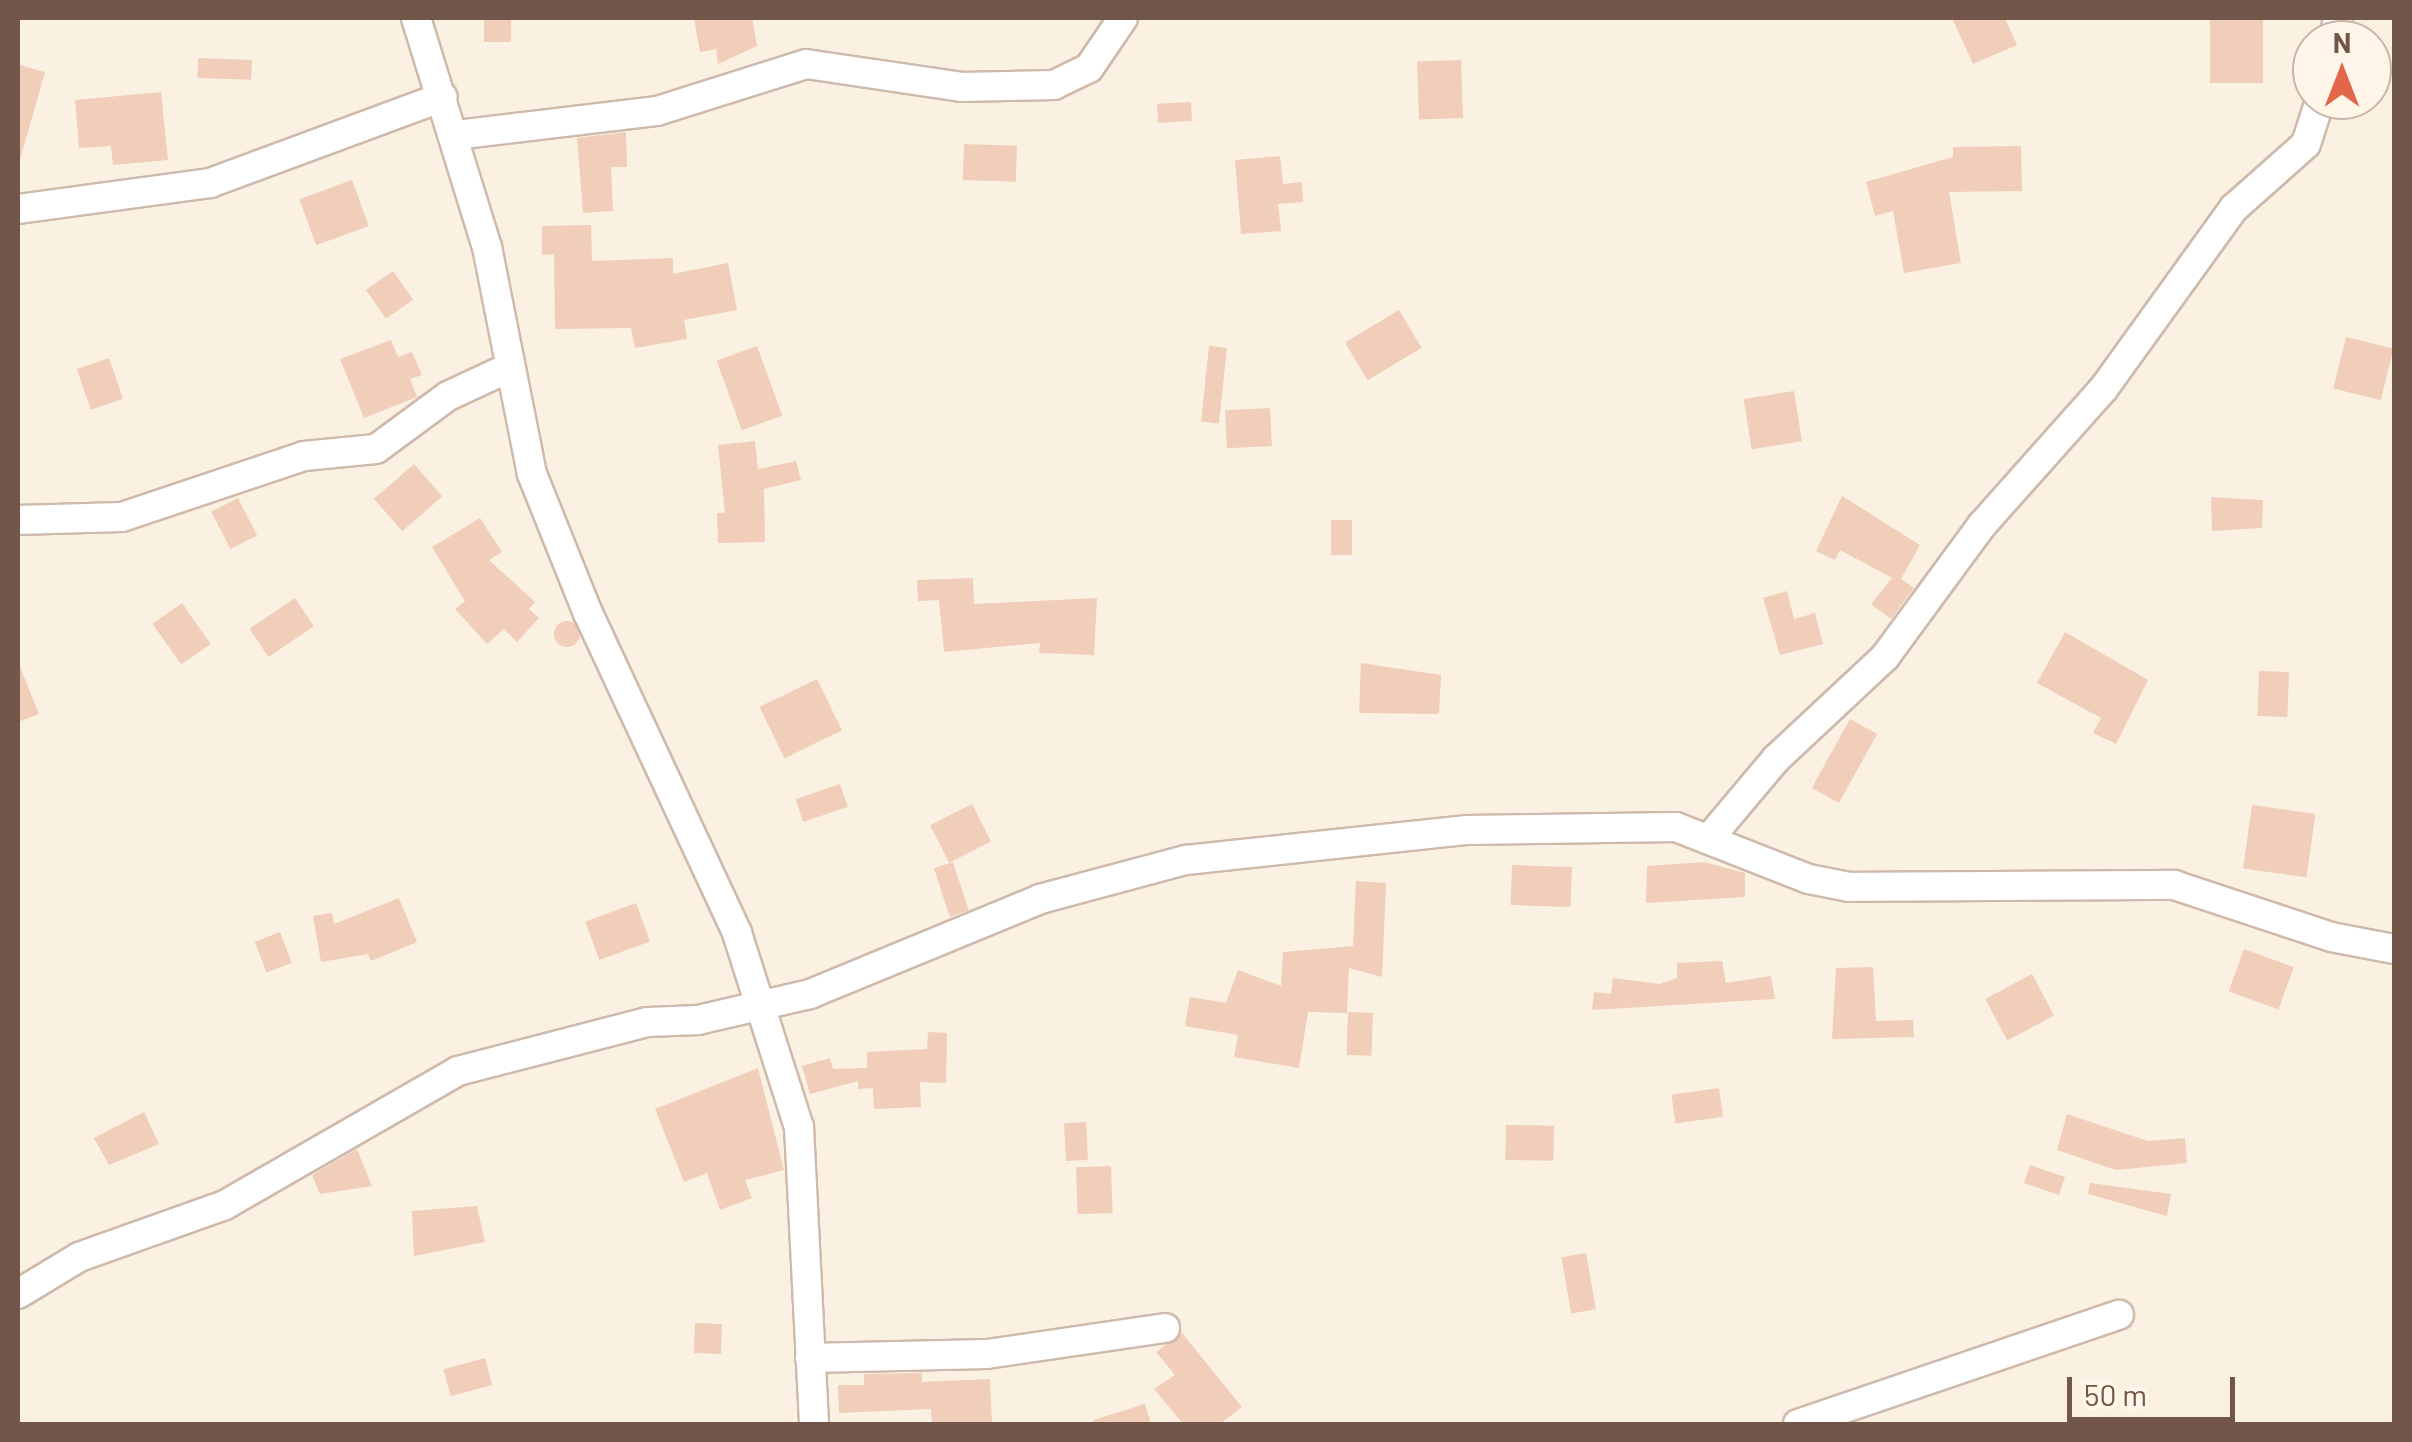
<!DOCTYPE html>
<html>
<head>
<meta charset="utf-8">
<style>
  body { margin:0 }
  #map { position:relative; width:2412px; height:1442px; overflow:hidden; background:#fbf1e2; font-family:Barlow,sans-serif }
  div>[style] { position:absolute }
  .building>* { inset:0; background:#f0ceba; transform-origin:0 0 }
  .round { border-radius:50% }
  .roads { filter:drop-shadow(2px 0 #cebaac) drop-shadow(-2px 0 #cebaac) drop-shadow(0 2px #cebaac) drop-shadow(0 -2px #cebaac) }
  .minor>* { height:28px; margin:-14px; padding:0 14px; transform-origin:14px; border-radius:14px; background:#fff }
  span { translate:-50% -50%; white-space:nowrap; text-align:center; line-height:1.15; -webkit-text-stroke:9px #fff5e8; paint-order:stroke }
  .frame { position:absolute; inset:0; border:20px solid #725649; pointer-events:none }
  .north { position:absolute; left:2292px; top:20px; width:100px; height:100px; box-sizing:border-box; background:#fff5e8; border:2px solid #c7b5a8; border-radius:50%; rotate:0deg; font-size:28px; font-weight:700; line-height:40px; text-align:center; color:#725649 }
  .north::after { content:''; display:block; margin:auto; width:35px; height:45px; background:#e2674a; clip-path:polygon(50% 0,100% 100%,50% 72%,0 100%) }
  .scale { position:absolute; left:2067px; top:1377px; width:168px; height:45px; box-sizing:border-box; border:5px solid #725649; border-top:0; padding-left:12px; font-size:30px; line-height:35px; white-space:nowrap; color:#725649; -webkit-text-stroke:8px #fff5e8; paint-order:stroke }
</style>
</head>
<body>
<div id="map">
  <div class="building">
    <div style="left:484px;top:18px;width:27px;height:24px"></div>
    <div style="clip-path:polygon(694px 18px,752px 18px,757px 46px,718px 64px,716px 49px,700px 52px)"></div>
    <div style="clip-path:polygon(1952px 18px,2005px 18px,2017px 45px,1973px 64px)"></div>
    <div style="left:2210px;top:18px;width:53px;height:65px"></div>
    <div style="left:198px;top:58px;width:54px;height:20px;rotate:2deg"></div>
    <div style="left:1461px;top:60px;width:58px;height:44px;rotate:88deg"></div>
    <div style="left:20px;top:65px;width:26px;height:90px;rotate:16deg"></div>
    <div style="clip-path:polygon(161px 92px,168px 160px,113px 165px,111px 146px,79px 148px,75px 100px)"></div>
    <div style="left:1191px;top:102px;width:19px;height:34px;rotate:87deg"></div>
    <div style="clip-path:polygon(626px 132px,627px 167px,611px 167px,613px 211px,583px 213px,577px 138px)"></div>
    <div style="left:964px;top:144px;width:53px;height:36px;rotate:2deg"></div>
    <div style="clip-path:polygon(2021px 146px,2022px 191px,1949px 192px,1961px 263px,1904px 273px,1893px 211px,1875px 216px,1866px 182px,1953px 157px,1953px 147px)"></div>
    <div style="clip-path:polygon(1280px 156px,1283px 184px,1302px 182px,1303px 202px,1278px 204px,1281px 231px,1241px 234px,1235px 160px)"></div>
    <div style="left:352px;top:180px;width:49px;height:56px;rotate:70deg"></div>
    <div style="clip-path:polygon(591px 225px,592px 261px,673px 258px,673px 274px,728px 263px,737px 310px,684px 320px,687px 339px,635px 348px,631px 328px,555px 329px,554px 254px,542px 255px,542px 226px)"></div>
    <div style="left:393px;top:271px;width:35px;height:33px;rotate:55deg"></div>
    <div style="left:1399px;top:310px;width:44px;height:63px;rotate:59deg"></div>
    <div style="left:2346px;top:337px;width:49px;height:53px;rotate:14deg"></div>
    <div style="clip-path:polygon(391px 340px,398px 357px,412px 352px,422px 375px,410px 379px,417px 397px,364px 418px,340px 359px)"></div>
    <div style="left:757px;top:346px;width:74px;height:43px;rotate:70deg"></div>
    <div style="left:1209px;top:346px;width:18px;height:76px;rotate:6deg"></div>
    <div style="left:109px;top:358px;width:43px;height:34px;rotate:71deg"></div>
    <div style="left:1794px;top:391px;width:51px;height:51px;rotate:81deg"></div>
    <div style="left:1270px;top:408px;width:38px;height:45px;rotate:87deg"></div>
    <div style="clip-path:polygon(755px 441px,758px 469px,796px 461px,801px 480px,764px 489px,765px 542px,718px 543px,717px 513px,725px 513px,718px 445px)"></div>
    <div style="left:414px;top:464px;width:43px;height:53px;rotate:49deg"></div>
    <div style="clip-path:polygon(1842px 496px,1920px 545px,1901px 579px,1914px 588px,1891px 619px,1871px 604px,1892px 578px,1840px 550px,1835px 560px,1816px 551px)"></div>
    <div style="clip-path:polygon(2211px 497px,2263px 500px,2262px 528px,2212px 531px)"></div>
    <div style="left:238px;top:498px;width:42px;height:30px;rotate:63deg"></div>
    <div style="clip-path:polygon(480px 518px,502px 552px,489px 560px,535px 602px,529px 609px,539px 618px,517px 642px,504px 629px,487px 644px,455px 609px,465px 601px,432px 547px)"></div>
    <div style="left:1331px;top:520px;width:21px;height:35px"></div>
    <div style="clip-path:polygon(973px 578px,974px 604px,1097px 598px,1094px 655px,1039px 653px,1040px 643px,944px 652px,939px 600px,918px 601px,917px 580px)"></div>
    <div style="clip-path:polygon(1787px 591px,1794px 619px,1815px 613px,1823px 644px,1780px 655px,1763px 598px)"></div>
    <div style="left:295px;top:598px;width:34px;height:55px;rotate:56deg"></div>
    <div style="left:182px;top:603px;width:50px;height:36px;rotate:55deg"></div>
    <div class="round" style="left:554px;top:621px;width:26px;height:26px"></div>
    <div style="clip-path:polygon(2065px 632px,2148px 680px,2116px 744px,2093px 733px,2101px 718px,2037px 683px)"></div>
    <div style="clip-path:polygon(18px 662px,39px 714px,18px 722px)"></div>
    <div style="clip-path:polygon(1361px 663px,1441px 675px,1439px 714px,1359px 713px)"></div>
    <div style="left:2259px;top:671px;width:30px;height:45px;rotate:2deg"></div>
    <div style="left:817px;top:679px;width:57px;height:64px;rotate:64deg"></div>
    <div style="left:1850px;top:719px;width:31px;height:79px;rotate:29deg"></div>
    <div style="left:840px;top:784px;width:24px;height:47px;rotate:71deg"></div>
    <div style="left:972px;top:804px;width:42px;height:47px;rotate:63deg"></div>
    <div style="left:2252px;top:805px;width:64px;height:64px;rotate:8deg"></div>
    <div style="left:953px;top:862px;width:51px;height:20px;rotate:72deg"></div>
    <div style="clip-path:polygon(1704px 862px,1745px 873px,1745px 897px,1646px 903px,1647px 866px)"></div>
    <div style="left:1512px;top:865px;width:60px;height:40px;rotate:2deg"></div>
    <div style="clip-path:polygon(1356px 881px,1386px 883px,1382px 977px,1349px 968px,1347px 1013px,1308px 1012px,1299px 1068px,1234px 1057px,1238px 1035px,1185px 1026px,1190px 997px,1226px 1003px,1238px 970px,1281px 986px,1283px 952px,1353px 946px)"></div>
    <div style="clip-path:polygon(399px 898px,417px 942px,371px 961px,368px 954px,321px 962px,313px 916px,332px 913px,334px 924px)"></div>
    <div style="left:636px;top:903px;width:41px;height:54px;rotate:70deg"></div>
    <div style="left:280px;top:932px;width:33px;height:27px;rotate:69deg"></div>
    <div style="left:2244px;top:949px;width:53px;height:45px;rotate:20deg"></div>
    <div style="clip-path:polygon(1722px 961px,1726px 983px,1771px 976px,1775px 999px,1592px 1010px,1594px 992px,1611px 994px,1613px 978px,1660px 984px,1677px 978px,1677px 963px)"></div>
    <div style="clip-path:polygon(1873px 967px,1876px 1021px,1913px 1020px,1914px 1037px,1832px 1039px,1836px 968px)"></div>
    <div style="left:2032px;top:974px;width:47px;height:53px;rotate:62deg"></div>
    <div style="left:1348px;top:1012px;width:25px;height:43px;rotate:2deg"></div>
    <div style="clip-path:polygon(928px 1032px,947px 1033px,946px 1083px,920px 1082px,921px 1107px,874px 1109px,873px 1088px,858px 1089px,858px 1081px,810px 1094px,802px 1066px,830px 1058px,833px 1069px,867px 1068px,867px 1052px,927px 1049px)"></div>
    <div style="clip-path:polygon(758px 1068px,784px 1170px,745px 1180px,752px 1198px,720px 1210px,707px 1173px,684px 1182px,655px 1109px)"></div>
    <div style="left:1719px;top:1088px;width:29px;height:48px;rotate:82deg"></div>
    <div style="clip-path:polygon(144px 1112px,159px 1144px,109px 1165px,94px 1138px)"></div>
    <div style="clip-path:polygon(2067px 1114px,2148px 1141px,2185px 1138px,2187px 1163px,2116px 1170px,2057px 1150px)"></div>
    <div style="left:1086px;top:1122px;width:38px;height:22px;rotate:87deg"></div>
    <div style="left:1506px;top:1125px;width:48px;height:35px;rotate:1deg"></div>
    <div style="clip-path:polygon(357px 1149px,372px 1186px,320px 1194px,312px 1175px)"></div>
    <div style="left:2030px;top:1165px;width:37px;height:19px;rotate:19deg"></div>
    <div style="left:1111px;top:1166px;width:47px;height:35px;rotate:88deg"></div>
    <div style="clip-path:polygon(2090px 1183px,2171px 1194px,2167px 1216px,2088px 1194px)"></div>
    <div style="clip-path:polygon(477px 1206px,485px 1242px,414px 1256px,412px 1211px)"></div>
    <div style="left:1586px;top:1253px;width:57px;height:25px;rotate:80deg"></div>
    <div style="left:695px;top:1323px;width:27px;height:30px;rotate:2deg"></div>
    <div style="clip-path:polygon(1182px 1333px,1242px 1407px,1220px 1424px,1183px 1424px,1154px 1389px,1175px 1375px,1156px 1352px)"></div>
    <div style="left:485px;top:1358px;width:28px;height:43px;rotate:75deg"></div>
    <div style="clip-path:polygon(922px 1373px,922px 1382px,990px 1379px,992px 1423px,932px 1424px,931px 1409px,839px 1413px,838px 1385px,864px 1385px,864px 1374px)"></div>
    <div style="clip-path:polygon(1145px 1404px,1151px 1424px,1094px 1424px,1093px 1420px)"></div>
  </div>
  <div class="roads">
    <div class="minor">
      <div style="left:416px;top:18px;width:240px;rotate:72.8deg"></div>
      <div style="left:487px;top:247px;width:231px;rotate:78.8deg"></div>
      <div style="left:532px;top:474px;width:150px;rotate:68.1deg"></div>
      <div style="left:588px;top:613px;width:353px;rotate:65deg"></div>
      <div style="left:737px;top:933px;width:204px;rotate:72.3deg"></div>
      <div style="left:799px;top:1127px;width:297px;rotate:87.1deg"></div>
      <div style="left:2334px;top:40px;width:22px;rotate:-80deg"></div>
      <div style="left:456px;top:135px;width:202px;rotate:-6.8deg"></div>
      <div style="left:657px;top:111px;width:156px;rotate:-17.5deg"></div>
      <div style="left:806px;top:64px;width:157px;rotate:8.4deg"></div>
      <div style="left:961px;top:87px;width:93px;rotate:-1.2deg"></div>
      <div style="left:1054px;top:85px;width:39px;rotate:-26deg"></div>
      <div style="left:1089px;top:68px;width:60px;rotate:-55.8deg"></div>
      <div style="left:18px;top:209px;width:194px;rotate:-7.7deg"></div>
      <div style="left:210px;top:183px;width:248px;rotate:-20.3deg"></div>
      <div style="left:18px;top:520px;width:104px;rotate:-1.7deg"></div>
      <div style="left:122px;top:517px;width:192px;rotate:-18.5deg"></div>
      <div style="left:304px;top:456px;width:72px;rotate:-5.6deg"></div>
      <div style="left:376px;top:449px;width:89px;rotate:-36.4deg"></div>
      <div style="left:448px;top:396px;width:64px;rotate:-25deg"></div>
      <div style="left:1712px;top:835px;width:99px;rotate:-49.9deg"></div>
      <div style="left:1776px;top:759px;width:149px;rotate:-43.1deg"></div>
      <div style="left:1885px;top:657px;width:164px;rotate:-53.7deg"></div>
      <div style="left:1982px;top:525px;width:183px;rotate:-48.3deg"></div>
      <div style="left:2104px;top:388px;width:222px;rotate:-54.2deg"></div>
      <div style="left:2234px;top:208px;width:96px;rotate:-41.6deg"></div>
      <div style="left:2306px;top:144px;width:46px;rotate:-72.3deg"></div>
      <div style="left:18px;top:1294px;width:71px;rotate:-31.2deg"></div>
      <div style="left:79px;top:1257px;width:155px;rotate:-19.6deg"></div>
      <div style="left:225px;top:1205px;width:269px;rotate:-29.9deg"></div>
      <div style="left:458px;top:1071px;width:196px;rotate:-14.5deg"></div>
      <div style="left:648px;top:1022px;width:50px;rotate:-2.3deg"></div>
      <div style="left:698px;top:1020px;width:115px;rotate:-13.1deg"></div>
      <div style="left:810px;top:994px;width:249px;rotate:-22.4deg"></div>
      <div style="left:1040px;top:899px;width:151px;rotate:-15deg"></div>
      <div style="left:1186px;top:860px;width:283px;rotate:-6.1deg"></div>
      <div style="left:1467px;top:830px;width:209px;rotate:-0.8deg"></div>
      <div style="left:1676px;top:827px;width:143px;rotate:21.4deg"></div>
      <div style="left:1809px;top:879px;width:41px;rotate:11.3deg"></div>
      <div style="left:1849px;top:887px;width:325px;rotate:-0.4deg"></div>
      <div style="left:2174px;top:885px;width:165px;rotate:18.3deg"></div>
      <div style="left:2331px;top:937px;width:64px;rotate:10.8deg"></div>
      <div style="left:810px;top:1358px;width:177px;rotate:-1.3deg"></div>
      <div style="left:987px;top:1354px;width:180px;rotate:-8.3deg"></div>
      <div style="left:1798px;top:1424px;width:339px;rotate:-18.8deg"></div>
    </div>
  </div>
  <div class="frame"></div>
  <div class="north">N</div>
  <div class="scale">50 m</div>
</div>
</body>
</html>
